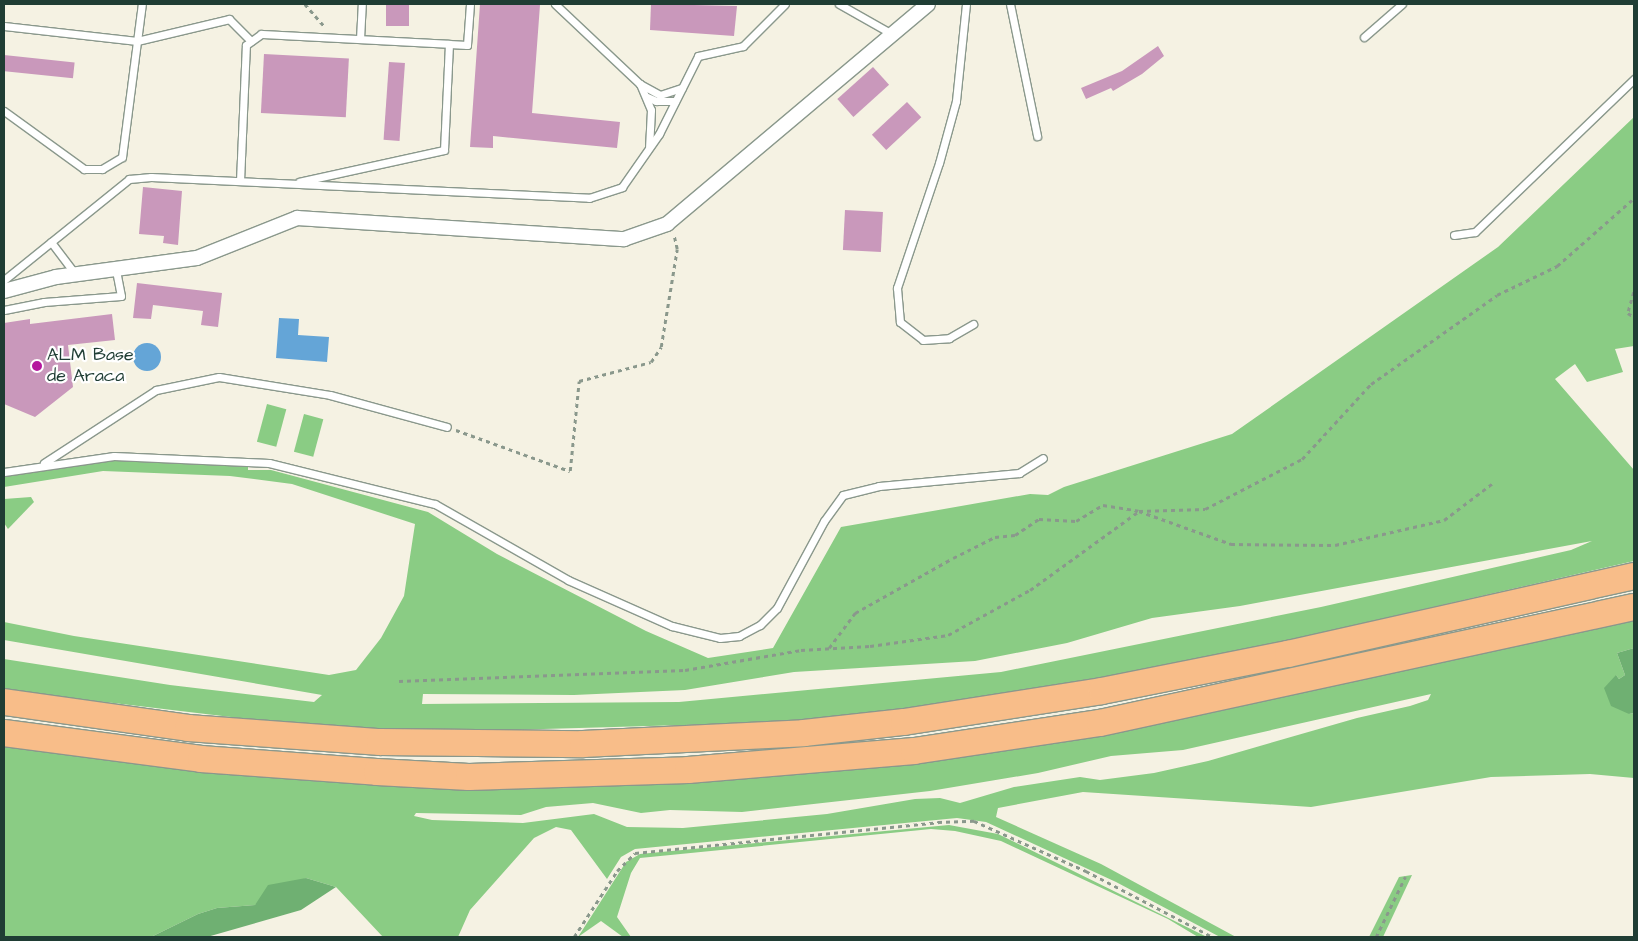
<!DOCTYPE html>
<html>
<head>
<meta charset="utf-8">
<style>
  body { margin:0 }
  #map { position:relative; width:1638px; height:941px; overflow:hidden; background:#f5f2e3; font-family:"Architects Daughter",sans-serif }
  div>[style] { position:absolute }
  .green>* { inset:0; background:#8acc84; transform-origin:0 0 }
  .forest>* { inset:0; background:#6fb072 }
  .water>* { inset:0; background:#64a5d7 }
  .round { border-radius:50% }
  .building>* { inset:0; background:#c998bb; transform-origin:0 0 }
  .path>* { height:2.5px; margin-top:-1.25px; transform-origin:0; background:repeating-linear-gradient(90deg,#8a988c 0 4px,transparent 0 8px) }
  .roads { filter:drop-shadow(1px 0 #8a988c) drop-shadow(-1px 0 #8a988c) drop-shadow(0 1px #8a988c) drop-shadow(0 -1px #8a988c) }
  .lane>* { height:7px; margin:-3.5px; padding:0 3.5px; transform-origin:3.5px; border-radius:3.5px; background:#fff }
  .street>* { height:14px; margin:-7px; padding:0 7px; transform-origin:7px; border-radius:7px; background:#fff }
  .highway>* { height:26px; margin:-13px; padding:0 13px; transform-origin:13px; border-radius:13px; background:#f8bd89 }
  .dots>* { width:14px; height:14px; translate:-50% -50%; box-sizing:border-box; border:2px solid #fff; border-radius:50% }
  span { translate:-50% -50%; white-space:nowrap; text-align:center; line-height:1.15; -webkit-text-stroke:4.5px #fff; paint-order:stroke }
  .poi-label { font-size:18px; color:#1f3d34 }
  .left { translate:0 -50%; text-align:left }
  .frame { position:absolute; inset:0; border:5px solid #1f3d34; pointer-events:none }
</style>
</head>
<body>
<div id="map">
  <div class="green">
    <div style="clip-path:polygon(evenodd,1634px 117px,1634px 346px,1615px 349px,1623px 372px,1587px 382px,1575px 364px,1555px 379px,1634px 470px,1634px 561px,1262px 646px,1108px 676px,927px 706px,788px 722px,473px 731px,306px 726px,4px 690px,4px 659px,170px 685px,314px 702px,322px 695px,4px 640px,4px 622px,74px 636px,329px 675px,356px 670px,381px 638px,404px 596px,415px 524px,292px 484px,230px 476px,103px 471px,4px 487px,4px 475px,128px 459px,248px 465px,248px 470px,271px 470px,428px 512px,497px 554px,646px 631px,708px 658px,773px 648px,841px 527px,1030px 494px,1048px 495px,1064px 487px,1232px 434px,1498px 247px,1634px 117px,1592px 541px,1571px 550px,1321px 607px,1001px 672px,679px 702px,422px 704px,423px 694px,574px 695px,685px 690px,794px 672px,975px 661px,1067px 643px,1152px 618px,1240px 606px,1592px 541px)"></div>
    <div style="left:267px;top:404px;width:20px;height:39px;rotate:15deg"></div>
    <div style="left:304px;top:414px;width:20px;height:39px;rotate:15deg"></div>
    <div style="clip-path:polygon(31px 497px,34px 502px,8px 529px,4px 523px,4px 499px)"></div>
    <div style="clip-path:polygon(evenodd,1634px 619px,1634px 648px,1617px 653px,1625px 675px,1619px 679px,1616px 675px,1629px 714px,1634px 713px,1634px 778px,1590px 774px,1491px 777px,1311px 807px,1083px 792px,998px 808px,996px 817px,1101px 864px,1236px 937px,1220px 937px,1116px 882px,986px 822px,957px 818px,635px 849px,621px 857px,607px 879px,571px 830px,556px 827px,534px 838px,470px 910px,458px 937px,383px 937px,336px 887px,306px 878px,255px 905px,217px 908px,198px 914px,151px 937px,4px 937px,4px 744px,163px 766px,311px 781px,459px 786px,629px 785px,805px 774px,927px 761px,1216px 712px,1634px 619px,1431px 694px,1428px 700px,1410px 706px,1357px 718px,1208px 761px,1154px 773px,1100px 780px,1080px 777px,1014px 787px,960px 803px,940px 798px,915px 799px,827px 814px,683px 828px,627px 827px,594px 814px,523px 823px,432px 820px,414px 816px,416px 813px,521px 815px,546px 807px,593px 803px,641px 813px,670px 810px,742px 812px,930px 791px,1038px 773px,1111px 756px,1183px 750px,1431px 694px)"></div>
    <div style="clip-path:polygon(949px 825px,998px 834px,1207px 937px,1198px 937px,1168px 919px,1001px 841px,955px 831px,931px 829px,640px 858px,631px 873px,617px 917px,631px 937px,623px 937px,601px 921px,578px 937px,626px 862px,640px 854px)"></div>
    <div style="clip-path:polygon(1412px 875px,1383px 937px,1369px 937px,1399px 877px)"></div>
  </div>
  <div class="forest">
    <div style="clip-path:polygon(1634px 648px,1634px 713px,1629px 714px,1611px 706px,1604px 688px,1616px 675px,1619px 679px,1625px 675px,1617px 653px)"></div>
    <div style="clip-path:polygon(306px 878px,336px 887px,301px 910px,207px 937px,151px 937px,198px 914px,217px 908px,255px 905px,268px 885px)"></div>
  </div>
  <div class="water">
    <div style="clip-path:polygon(279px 318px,299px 319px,298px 335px,329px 337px,327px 362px,276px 358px)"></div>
    <div class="round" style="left:133px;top:343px;width:28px;height:28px"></div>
  </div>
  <div class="building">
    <div style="left:386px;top:4px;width:23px;height:22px"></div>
    <div style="clip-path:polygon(480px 4px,540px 5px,532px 113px,620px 122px,617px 148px,493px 136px,493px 148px,470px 147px)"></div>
    <div style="clip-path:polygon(651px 4px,737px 6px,734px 36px,650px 30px)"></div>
    <div style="clip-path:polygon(1158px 46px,1164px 56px,1142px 74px,1113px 91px,1111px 88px,1086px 99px,1081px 88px,1122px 71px)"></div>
    <div style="left:264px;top:54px;width:85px;height:59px;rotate:3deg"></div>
    <div style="left:4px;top:55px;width:71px;height:16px;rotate:6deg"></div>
    <div style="left:389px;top:62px;width:16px;height:78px;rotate:4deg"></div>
    <div style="left:873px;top:67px;width:24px;height:48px;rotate:48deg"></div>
    <div style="left:907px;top:102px;width:21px;height:48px;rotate:47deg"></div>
    <div style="clip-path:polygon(143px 187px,182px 191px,178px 245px,163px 243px,164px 236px,139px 234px)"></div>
    <div style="left:845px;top:210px;width:38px;height:40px;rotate:3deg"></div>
    <div style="clip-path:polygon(137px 283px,222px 293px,218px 327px,201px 325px,203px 311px,153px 305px,151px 319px,133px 318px)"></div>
    <div style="clip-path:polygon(112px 314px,115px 340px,68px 345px,73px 387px,35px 417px,4px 404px,4px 323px,30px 319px,30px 324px)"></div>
  </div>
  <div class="path">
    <div style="left:305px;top:4px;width:30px;rotate:49deg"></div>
    <div style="left:1634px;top:292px;width:22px;rotate:106deg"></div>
    <div style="left:1628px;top:313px;width:7px;rotate:34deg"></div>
    <div style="left:456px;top:430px;width:121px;rotate:19.8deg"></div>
    <div style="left:570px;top:471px;width:90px;rotate:-84.3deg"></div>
    <div style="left:579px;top:381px;width:74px;rotate:-14.8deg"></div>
    <div style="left:651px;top:362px;width:18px;rotate:-56deg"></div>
    <div style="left:661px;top:347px;width:99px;rotate:-80.7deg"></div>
    <div style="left:677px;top:249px;width:13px;rotate:-103deg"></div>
    <div style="left:829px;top:648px;width:44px;rotate:-53.4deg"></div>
    <div style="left:855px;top:613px;width:112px;rotate:-29.3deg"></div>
    <div style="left:953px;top:558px;width:47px;rotate:-26.6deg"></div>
    <div style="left:995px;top:537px;width:20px;rotate:-6deg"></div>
    <div style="left:1015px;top:535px;width:29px;rotate:-34deg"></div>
    <div style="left:1039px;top:519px;width:37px;rotate:3deg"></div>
    <div style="left:1076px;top:521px;width:31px;rotate:-31deg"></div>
    <div style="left:1103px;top:505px;width:36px;rotate:9deg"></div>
    <div style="left:1139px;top:511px;width:98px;rotate:19.7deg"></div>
    <div style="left:1231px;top:544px;width:104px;rotate:0.6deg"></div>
    <div style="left:1335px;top:545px;width:112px;rotate:-12.9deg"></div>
    <div style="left:1444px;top:520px;width:61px;rotate:-37.1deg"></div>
    <div style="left:399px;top:681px;width:286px;rotate:-2.2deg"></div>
    <div style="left:685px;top:670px;width:118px;rotate:-9.8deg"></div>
    <div style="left:801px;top:650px;width:69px;rotate:-3.3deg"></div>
    <div style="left:870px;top:646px;width:79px;rotate:-8deg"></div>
    <div style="left:948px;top:635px;width:94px;rotate:-28.8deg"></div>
    <div style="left:1030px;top:590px;width:135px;rotate:-35.9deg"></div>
    <div style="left:1139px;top:511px;width:66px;rotate:-1.7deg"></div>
    <div style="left:1205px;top:509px;width:109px;rotate:-27.3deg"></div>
    <div style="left:1302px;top:459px;width:102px;rotate:-47.4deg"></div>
    <div style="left:1371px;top:384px;width:154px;rotate:-35.2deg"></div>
    <div style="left:1497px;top:295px;width:67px;rotate:-25.8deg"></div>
    <div style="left:1557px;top:266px;width:103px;rotate:-41.4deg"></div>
    <div style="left:574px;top:937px;width:79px;rotate:-56.9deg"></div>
    <div style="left:617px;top:871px;width:25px;rotate:-45deg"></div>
    <div style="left:635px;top:853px;width:305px;rotate:-5.8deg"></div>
    <div style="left:938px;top:822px;width:36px;rotate:-2deg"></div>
    <div style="left:974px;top:821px;width:123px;rotate:24.1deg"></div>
    <div style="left:1086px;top:871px;width:143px;rotate:27.5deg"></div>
    <div style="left:1376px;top:937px;width:67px;rotate:-64.2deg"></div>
  </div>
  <div class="roads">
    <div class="lane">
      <div style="left:555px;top:4px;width:117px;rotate:43.3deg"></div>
      <div style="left:640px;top:84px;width:23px;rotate:29deg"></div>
      <div style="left:660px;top:95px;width:23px;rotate:-18deg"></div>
      <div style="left:839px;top:4px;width:61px;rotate:29.5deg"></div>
      <div style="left:966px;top:4px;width:98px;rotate:95.9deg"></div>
      <div style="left:956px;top:101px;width:64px;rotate:105.3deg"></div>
      <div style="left:939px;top:163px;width:132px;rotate:108.6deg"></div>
      <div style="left:897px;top:288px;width:34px;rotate:85deg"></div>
      <div style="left:900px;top:322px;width:29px;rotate:38deg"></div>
      <div style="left:923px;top:340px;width:26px;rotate:-4deg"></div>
      <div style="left:949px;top:338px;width:28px;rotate:-30deg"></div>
      <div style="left:1010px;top:4px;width:135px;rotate:78.4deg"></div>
      <div style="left:4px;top:26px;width:134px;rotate:6.4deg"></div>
      <div style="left:137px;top:41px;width:95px;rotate:-13.4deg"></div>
      <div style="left:229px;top:19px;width:31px;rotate:45deg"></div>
      <div style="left:1364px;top:37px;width:50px;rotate:-41deg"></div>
      <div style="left:360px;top:39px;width:35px;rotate:-87deg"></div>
      <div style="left:449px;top:44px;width:18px;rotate:3deg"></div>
      <div style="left:467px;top:45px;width:41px;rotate:-85.8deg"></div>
      <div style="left:640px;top:84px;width:28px;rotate:67deg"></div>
      <div style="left:651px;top:110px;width:36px;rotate:93deg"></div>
      <div style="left:647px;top:97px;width:10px;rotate:24deg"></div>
      <div style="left:656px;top:101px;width:19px"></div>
      <div style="left:4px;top:111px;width:99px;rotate:35.9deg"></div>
      <div style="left:84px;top:169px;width:18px"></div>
      <div style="left:102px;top:169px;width:23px;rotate:-31deg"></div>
      <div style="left:122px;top:157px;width:154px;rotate:-82.6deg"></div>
      <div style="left:240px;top:181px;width:136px;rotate:-87.5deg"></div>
      <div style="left:246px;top:45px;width:19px;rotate:-36deg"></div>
      <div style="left:261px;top:34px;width:188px;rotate:3deg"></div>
      <div style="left:449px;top:44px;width:106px;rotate:92.7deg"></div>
      <div style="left:444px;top:150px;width:148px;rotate:167.6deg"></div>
      <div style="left:1454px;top:235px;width:21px;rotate:-8deg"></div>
      <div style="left:1475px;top:232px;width:221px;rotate:-43.9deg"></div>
      <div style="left:51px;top:242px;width:41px;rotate:52.9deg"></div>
      <div style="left:4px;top:280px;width:161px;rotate:-38.9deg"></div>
      <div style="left:129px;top:179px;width:22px;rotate:-5deg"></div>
      <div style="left:151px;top:177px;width:439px;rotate:2.7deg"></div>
      <div style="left:589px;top:198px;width:35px;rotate:-18deg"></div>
      <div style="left:622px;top:187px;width:65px;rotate:-55.1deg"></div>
      <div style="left:659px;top:134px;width:87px;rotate:-63.4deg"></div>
      <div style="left:698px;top:56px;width:46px;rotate:-12.5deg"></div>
      <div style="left:743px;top:46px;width:59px;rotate:-45deg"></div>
      <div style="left:4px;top:310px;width:41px;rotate:-11.3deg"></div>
      <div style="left:44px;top:302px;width:77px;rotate:-4.5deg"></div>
      <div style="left:121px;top:296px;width:26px;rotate:-101deg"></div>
      <div style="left:44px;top:463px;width:134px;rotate:-33.1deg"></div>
      <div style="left:156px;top:390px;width:64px;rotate:-11.7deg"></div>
      <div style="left:219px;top:377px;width:112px;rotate:9.2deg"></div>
      <div style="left:330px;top:395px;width:121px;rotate:15.3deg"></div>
      <div style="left:4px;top:472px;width:111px;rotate:-8.3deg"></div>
      <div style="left:114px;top:456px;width:155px;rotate:2.6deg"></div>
      <div style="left:269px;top:463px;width:171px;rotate:13.9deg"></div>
      <div style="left:435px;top:504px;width:153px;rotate:29.7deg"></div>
      <div style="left:568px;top:580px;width:114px;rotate:23.9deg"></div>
      <div style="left:672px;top:626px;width:49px;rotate:14deg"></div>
      <div style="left:720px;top:638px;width:19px;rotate:-6deg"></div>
      <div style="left:739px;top:636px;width:24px;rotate:-28deg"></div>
      <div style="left:760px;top:625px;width:24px;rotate:-45deg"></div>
      <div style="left:777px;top:608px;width:99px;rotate:-61.6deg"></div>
      <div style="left:824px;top:521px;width:32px;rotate:-54deg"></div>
      <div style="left:843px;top:495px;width:37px;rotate:-14deg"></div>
      <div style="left:879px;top:486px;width:141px;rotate:-5.3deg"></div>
      <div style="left:1019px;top:473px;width:28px;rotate:-32deg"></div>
    </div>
    <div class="street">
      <div style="left:4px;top:291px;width:54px;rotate:-15.1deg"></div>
      <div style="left:56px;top:277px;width:142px;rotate:-7.7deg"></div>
      <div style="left:197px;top:258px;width:108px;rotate:-21.8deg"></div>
      <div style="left:297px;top:218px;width:328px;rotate:3.7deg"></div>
      <div style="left:624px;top:239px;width:46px;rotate:-19.2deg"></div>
      <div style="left:667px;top:224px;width:341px;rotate:-40.1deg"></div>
    </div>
    <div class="highway">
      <div style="left:4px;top:702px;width:186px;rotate:8deg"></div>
      <div style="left:188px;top:728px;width:193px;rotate:4.2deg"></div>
      <div style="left:380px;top:742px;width:203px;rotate:0.6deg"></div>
      <div style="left:583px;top:744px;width:221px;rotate:-2.8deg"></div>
      <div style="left:804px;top:733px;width:101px;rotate:-6.3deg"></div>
      <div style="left:904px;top:722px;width:200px;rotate:-8.9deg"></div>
      <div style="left:1102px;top:691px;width:190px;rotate:-11.3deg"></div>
      <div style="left:1288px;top:654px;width:355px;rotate:-12.7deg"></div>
      <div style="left:4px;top:733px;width:199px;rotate:7.5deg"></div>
      <div style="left:201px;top:759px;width:176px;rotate:4.2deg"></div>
      <div style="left:377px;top:772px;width:92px;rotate:3.1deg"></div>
      <div style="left:469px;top:777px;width:219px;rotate:-1.8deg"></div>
      <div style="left:688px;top:770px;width:227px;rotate:-4.8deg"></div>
      <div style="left:914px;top:751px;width:188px;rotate:-8.6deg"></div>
      <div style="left:1100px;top:723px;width:546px;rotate:-12.26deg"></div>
    </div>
  </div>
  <div class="dots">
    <div style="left:37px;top:366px;background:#b5179e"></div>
  </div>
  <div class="poi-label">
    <span class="left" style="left:47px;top:366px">ALM Base<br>de Araca</span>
  </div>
  <div class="frame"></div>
</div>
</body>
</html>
